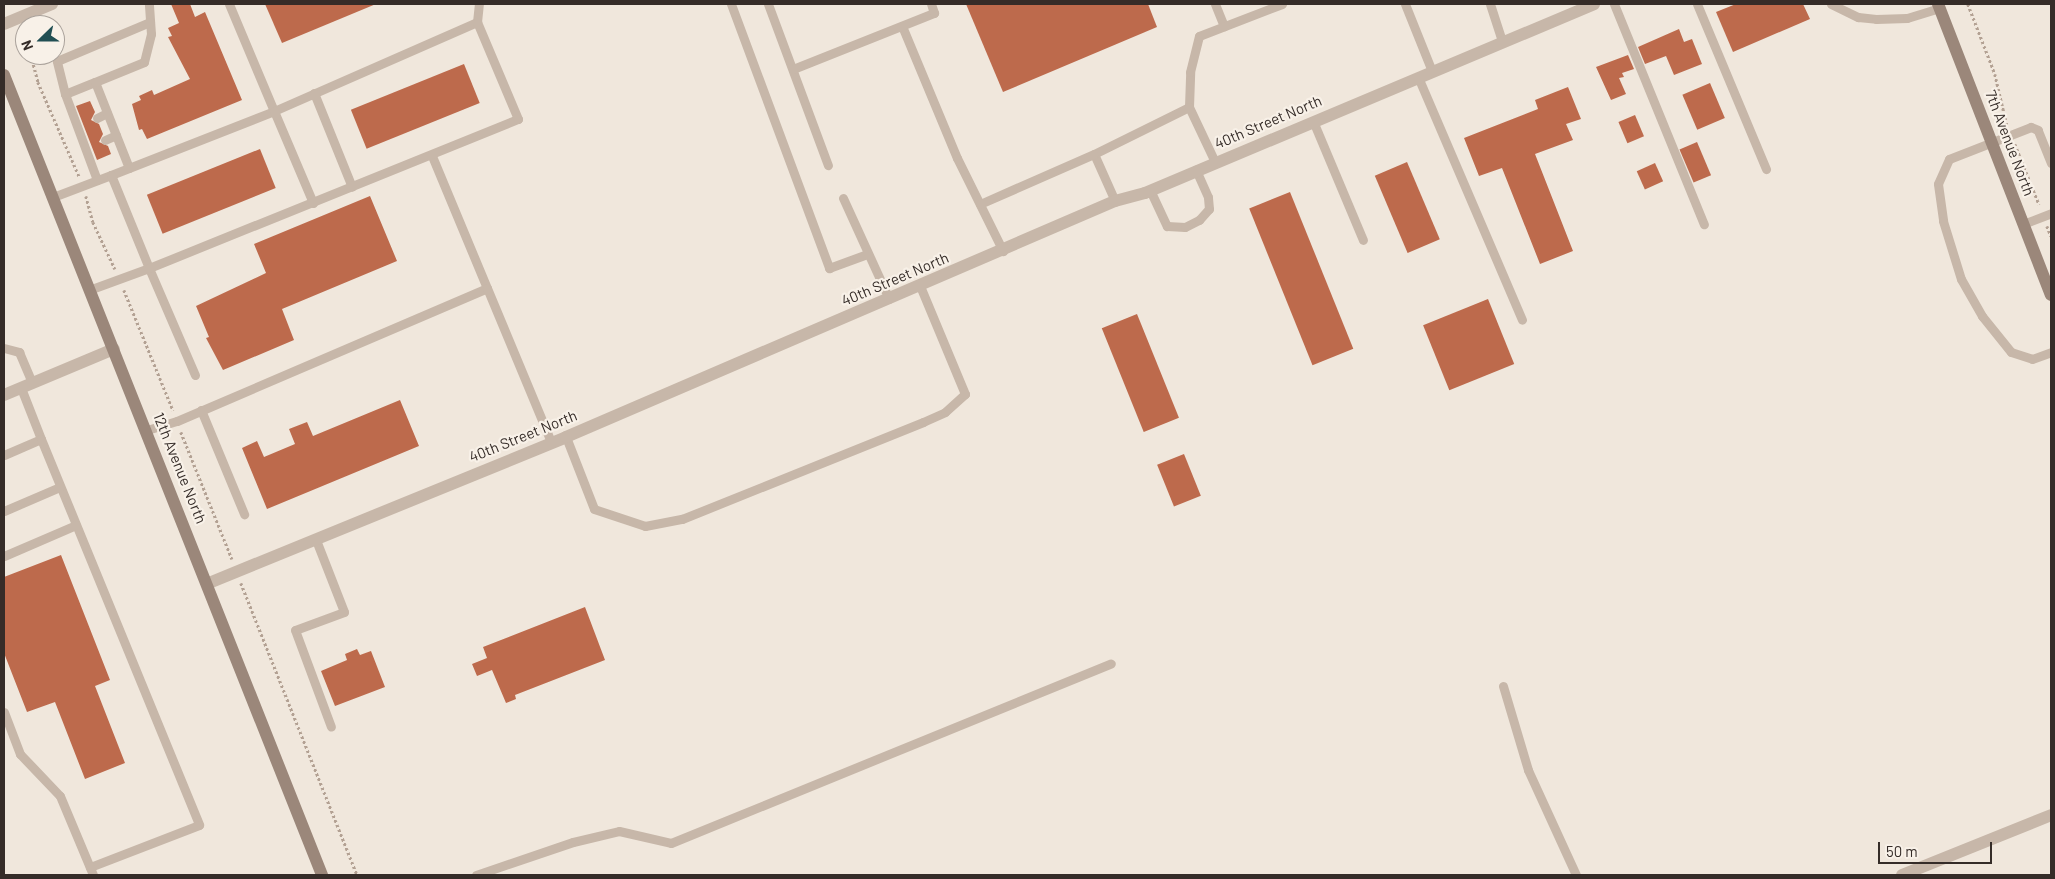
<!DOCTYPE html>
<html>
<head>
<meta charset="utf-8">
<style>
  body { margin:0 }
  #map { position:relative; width:2055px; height:879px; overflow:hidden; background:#f0e7dc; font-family:Barlow,sans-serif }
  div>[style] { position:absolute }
  .building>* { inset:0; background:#bd6a4c; transform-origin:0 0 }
  .path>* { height:2.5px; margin-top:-1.25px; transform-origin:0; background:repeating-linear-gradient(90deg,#b3a193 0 2.5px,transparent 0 5px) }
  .lane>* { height:9px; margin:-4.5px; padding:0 4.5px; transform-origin:4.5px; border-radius:4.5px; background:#c7b7a9 }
  .street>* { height:12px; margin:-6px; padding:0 6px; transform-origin:6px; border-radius:6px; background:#c7b7a9 }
  .secondary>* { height:12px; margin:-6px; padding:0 6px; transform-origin:6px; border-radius:6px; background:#9b877a }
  span { translate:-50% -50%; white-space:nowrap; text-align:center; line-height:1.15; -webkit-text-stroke:4.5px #f8f1e8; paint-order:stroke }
  .street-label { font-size:15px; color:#352c28 }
  .frame { position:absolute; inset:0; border:5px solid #352c28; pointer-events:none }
  .north { position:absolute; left:15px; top:15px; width:50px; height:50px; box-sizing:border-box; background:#f8f1e8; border:1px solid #aaa29b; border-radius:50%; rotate:248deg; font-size:14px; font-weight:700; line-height:20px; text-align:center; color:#352c28 }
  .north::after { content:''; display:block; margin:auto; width:18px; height:22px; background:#214f53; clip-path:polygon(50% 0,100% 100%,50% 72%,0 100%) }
  .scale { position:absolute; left:1878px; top:842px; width:114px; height:22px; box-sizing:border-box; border:2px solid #352c28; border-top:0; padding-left:6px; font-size:15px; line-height:18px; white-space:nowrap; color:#352c28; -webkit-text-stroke:4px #f8f1e8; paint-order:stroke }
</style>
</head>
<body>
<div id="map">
  <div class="building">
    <div style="clip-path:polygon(171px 4px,190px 4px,195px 17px,205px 12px,242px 100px,147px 139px,142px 129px,139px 130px,132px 104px,141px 100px,139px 96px,152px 90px,154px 95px,190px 79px,168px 37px,172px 36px,168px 28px,179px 23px)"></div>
    <div style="clip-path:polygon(265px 4px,376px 4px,282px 43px)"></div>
    <div style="clip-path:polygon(966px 4px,1148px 4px,1157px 27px,1003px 92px)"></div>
    <div style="clip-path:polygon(1736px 4px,1803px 4px,1810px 19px,1733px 52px,1716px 12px)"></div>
    <div style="clip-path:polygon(1679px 29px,1684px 42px,1692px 39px,1702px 64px,1674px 75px,1666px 56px,1645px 64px,1638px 47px)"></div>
    <div style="clip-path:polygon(1628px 55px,1634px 69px,1622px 73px,1624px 77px,1619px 78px,1626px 94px,1611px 100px,1596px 67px)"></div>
    <div style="left:464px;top:64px;width:42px;height:122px;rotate:68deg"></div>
    <div style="left:1710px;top:83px;width:38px;height:30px;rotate:67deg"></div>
    <div style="clip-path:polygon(1568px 87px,1581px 119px,1566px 124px,1573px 140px,1535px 154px,1573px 251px,1540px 264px,1502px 168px,1479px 176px,1464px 138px,1538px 109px,1535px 100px)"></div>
    <div style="clip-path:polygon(90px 101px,95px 112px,91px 120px,99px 124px,103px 134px,99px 142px,108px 146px,111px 154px,97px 160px,76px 106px)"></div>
    <div style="left:1635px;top:115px;width:23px;height:18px;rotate:67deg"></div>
    <div style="left:1697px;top:142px;width:36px;height:19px;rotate:67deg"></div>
    <div style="left:260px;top:149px;width:42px;height:122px;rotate:68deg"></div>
    <div style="left:1407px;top:162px;width:84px;height:35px;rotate:67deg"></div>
    <div style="left:1655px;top:163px;width:20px;height:20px;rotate:66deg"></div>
    <div style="left:1290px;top:192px;width:169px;height:44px;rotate:68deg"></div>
    <div style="clip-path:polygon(370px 196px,397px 261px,282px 309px,294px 340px,223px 370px,206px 338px,209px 337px,196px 306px,266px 273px,254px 244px)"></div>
    <div style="left:1488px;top:299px;width:70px;height:70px;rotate:68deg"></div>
    <div style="left:1137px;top:314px;width:112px;height:38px;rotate:68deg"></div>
    <div style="clip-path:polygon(400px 400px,419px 446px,267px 509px,242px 448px,257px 441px,264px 457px,295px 444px,289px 429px,307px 422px,313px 436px)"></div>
    <div style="left:1184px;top:454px;width:45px;height:29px;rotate:68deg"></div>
    <div style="clip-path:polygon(61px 555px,110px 680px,95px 686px,125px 763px,85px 779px,55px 702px,27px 712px,4px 653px,4px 577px)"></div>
    <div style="clip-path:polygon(585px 607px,605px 660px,515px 695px,516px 699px,506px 703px,492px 670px,477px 676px,472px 664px,487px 658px,483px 647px)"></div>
    <div style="clip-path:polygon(357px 649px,360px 655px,371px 651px,385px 687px,335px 706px,321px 671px,347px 660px,345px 654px)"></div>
  </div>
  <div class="path">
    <div style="left:1968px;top:4px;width:75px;rotate:68.9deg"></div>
    <div style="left:1995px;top:74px;width:52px;rotate:76.8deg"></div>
    <div style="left:31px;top:55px;width:28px;rotate:75deg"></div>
    <div style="left:38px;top:82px;width:103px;rotate:66.4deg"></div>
    <div style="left:2015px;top:144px;width:65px;rotate:68.2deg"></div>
    <div style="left:86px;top:196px;width:27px;rotate:75deg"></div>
    <div style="left:93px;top:222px;width:52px;rotate:64.9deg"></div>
    <div style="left:2047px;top:226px;width:11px;rotate:68deg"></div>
    <div style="left:124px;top:290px;width:130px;rotate:67.8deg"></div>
    <div style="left:181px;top:432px;width:137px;rotate:68.1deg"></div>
    <div style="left:241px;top:583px;width:314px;rotate:68.3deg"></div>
  </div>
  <div class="lane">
    <div style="left:229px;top:4px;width:116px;rotate:67.2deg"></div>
    <div style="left:274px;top:111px;width:222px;rotate:-23.7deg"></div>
    <div style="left:477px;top:22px;width:18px;rotate:-84deg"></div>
    <div style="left:731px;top:4px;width:282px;rotate:69.6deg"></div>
    <div style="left:829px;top:268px;width:40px;rotate:-20.2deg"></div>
    <div style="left:768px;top:4px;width:172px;rotate:69.6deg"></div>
    <div style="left:1215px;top:4px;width:24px;rotate:68deg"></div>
    <div style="left:1405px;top:4px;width:72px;rotate:68.1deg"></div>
    <div style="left:1490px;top:4px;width:39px;rotate:72deg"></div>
    <div style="left:1614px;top:4px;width:238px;rotate:67.8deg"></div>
    <div style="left:1697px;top:4px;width:179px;rotate:67.3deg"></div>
    <div style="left:1831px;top:4px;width:30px;rotate:26deg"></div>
    <div style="left:1858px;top:17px;width:18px;rotate:6deg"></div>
    <div style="left:1876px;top:19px;width:31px;rotate:-2deg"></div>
    <div style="left:1907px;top:18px;width:34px;rotate:-17deg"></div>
    <div style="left:902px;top:26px;width:143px;rotate:67.4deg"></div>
    <div style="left:957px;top:158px;width:104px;rotate:63.7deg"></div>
    <div style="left:793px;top:69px;width:152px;rotate:-21.7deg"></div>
    <div style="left:934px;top:13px;width:9px;rotate:-108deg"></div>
    <div style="left:1418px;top:77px;width:264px;rotate:66.8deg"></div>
    <div style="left:314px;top:93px;width:101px;rotate:68deg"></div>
    <div style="left:65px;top:94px;width:32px;rotate:-22deg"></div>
    <div style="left:1189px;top:107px;width:35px;rotate:-88deg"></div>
    <div style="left:1190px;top:72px;width:37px;rotate:-76deg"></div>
    <div style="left:1199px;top:36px;width:89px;rotate:-21.1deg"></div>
    <div style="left:97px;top:118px;width:11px;rotate:-27deg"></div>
    <div style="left:1313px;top:121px;width:129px;rotate:67.2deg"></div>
    <div style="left:105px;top:140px;width:12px;rotate:-24deg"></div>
    <div style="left:432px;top:156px;width:143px;rotate:67.4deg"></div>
    <div style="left:2051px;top:163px;width:35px;rotate:-112deg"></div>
    <div style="left:2038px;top:130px;width:8px;rotate:-157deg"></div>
    <div style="left:2031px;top:127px;width:88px;rotate:158.7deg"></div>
    <div style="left:1949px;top:159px;width:27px;rotate:114deg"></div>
    <div style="left:1938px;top:184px;width:37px;rotate:82deg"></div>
    <div style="left:1943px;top:221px;width:61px;rotate:72.8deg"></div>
    <div style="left:1961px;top:279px;width:43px;rotate:60.4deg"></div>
    <div style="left:1982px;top:316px;width:46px;rotate:51.1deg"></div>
    <div style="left:2011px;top:352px;width:22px;rotate:18deg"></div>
    <div style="left:2032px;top:359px;width:20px;rotate:-20deg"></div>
    <div style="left:129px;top:168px;width:92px;rotate:-111.6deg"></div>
    <div style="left:95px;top:82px;width:53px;rotate:-22.2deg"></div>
    <div style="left:144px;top:62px;width:29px;rotate:-76deg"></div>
    <div style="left:151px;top:34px;width:30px;rotate:-94deg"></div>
    <div style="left:111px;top:175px;width:175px;rotate:-21.4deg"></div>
    <div style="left:274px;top:111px;width:100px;rotate:67deg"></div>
    <div style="left:97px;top:180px;width:92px;rotate:-110.4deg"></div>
    <div style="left:65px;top:94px;width:34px;rotate:-104deg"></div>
    <div style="left:57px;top:61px;width:101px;rotate:-22.8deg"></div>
    <div style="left:1150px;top:190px;width:40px;rotate:65deg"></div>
    <div style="left:1167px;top:226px;width:18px;rotate:3deg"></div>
    <div style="left:1185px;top:227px;width:16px;rotate:-27deg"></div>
    <div style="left:1199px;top:220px;width:15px;rotate:-48deg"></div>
    <div style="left:1209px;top:209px;width:12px;rotate:-95deg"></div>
    <div style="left:1208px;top:197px;width:30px;rotate:-114deg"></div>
    <div style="left:53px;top:197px;width:62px;rotate:-20.8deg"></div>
    <div style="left:111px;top:175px;width:100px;rotate:67.8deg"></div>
    <div style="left:149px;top:268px;width:64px;rotate:159.9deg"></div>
    <div style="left:843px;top:198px;width:111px;rotate:65.5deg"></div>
    <div style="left:1115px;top:201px;width:51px;rotate:-114.1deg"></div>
    <div style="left:1094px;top:154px;width:106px;rotate:-26.3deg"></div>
    <div style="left:1189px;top:107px;width:61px;rotate:64.7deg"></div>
    <div style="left:980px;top:204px;width:124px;rotate:-23.7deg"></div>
    <div style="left:2023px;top:224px;width:30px;rotate:-21deg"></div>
    <div style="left:4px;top:348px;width:16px;rotate:15deg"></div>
    <div style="left:19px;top:352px;width:34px;rotate:67deg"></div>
    <div style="left:195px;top:375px;width:116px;rotate:-113.3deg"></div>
    <div style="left:149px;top:268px;width:398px;rotate:-22deg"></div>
    <div style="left:518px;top:119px;width:105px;rotate:-112.9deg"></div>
    <div style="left:21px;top:388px;width:55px;rotate:68.6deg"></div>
    <div style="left:201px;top:410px;width:113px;rotate:67.5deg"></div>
    <div style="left:147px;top:430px;width:31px;rotate:-17deg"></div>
    <div style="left:177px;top:421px;width:337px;rotate:-23.2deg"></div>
    <div style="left:487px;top:288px;width:167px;rotate:67.4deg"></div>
    <div style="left:566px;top:437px;width:77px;rotate:68.7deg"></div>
    <div style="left:594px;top:509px;width:54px;rotate:18.4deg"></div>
    <div style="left:645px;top:526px;width:38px;rotate:-11deg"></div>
    <div style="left:682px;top:519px;width:260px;rotate:-21.9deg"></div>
    <div style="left:923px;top:422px;width:24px;rotate:-24deg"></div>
    <div style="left:945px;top:412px;width:27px;rotate:-42deg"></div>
    <div style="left:965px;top:394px;width:117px;rotate:-112.6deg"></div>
    <div style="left:4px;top:455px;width:40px;rotate:-23.4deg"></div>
    <div style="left:41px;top:439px;width:417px;rotate:67.7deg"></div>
    <div style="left:199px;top:825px;width:117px;rotate:158.9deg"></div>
    <div style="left:4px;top:511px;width:61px;rotate:-23.2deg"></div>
    <div style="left:316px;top:540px;width:77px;rotate:68.7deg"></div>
    <div style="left:344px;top:612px;width:52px;rotate:159.8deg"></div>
    <div style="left:295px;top:630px;width:103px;rotate:69.6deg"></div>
    <div style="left:4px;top:556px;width:78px;rotate:-23.3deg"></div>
    <div style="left:1503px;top:686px;width:88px;rotate:73.4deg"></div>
    <div style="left:1528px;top:770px;width:115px;rotate:65.4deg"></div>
    <div style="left:4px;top:712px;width:45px;rotate:69.1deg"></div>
    <div style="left:20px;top:754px;width:58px;rotate:46.4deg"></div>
    <div style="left:60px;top:796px;width:86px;rotate:67.3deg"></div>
    <div style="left:476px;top:875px;width:102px;rotate:-18.8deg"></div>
    <div style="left:573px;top:842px;width:47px;rotate:-13.4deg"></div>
    <div style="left:619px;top:831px;width:53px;rotate:13deg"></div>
    <div style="left:671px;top:843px;width:475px;rotate:-22.2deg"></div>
  </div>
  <div class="street">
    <div style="left:4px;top:24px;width:52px;rotate:-22.6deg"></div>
    <div style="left:4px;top:395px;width:119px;rotate:-22.7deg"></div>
    <div style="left:209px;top:583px;width:386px;rotate:-22.2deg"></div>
    <div style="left:566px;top:437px;width:598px;rotate:-23.26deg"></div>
    <div style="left:1115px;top:201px;width:31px;rotate:-15deg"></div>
    <div style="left:1145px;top:193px;width:487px;rotate:-22.8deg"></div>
    <div style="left:1902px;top:875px;width:161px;rotate:-21.9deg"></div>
  </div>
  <div class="secondary">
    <div style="left:1938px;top:4px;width:312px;rotate:68.8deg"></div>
    <div style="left:4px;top:75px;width:861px;rotate:68.32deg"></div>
  </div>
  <div class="street-label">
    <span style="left:1268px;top:122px;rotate:-23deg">40th Street North</span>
    <span style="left:2010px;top:143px;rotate:69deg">7th Avenue North</span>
    <span style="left:895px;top:279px;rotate:-23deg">40th Street North</span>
    <span style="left:523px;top:436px;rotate:-22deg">40th Street North</span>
    <span style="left:180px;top:468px;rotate:68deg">12th Avenue North</span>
  </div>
  <div class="frame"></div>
  <div class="north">N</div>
  <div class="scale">50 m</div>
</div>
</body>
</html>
